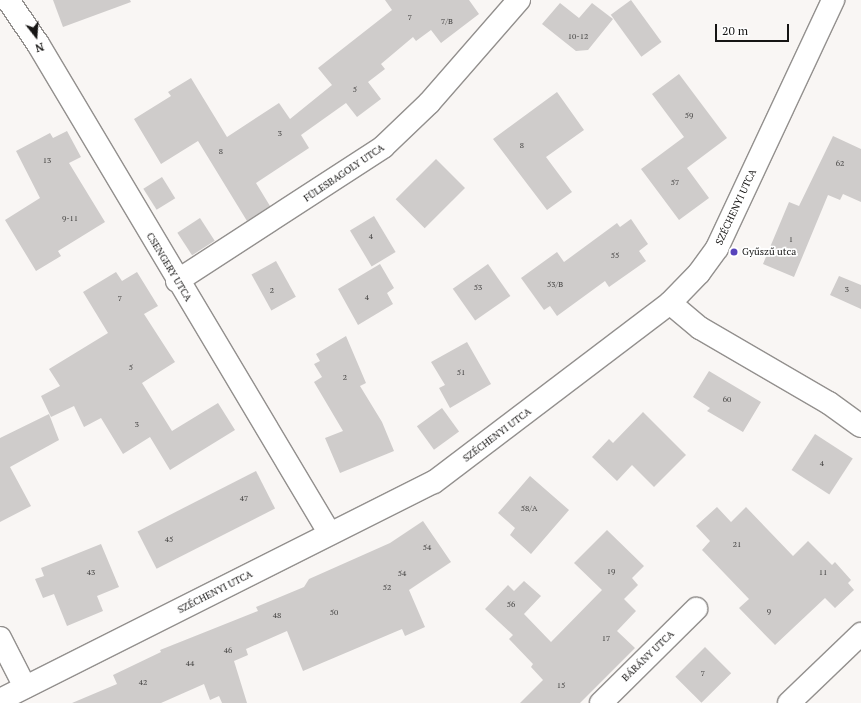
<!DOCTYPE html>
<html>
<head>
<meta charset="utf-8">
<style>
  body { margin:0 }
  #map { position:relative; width:861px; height:703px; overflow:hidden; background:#f9f6f4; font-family:"PT Serif",serif }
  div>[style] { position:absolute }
  .building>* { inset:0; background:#cfcccb; transform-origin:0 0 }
  .roads { filter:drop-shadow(1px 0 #93908e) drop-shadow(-1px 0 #93908e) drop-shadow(0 1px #93908e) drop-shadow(0 -1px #93908e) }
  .street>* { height:22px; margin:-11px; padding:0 11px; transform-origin:11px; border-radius:11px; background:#fff }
  .dots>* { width:11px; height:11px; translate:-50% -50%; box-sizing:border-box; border:2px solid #fff; border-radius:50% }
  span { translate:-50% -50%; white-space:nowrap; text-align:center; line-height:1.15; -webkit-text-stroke:3.5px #fff; paint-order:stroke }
  .number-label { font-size:8px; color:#444342 }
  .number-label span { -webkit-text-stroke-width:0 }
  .street-label { font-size:10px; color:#161514 }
  .poi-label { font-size:10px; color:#161514 }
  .left { translate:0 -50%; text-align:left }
  .north { position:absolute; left:16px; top:16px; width:40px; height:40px; -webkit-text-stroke:3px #fff; paint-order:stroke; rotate:163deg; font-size:11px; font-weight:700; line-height:16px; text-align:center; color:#161514 }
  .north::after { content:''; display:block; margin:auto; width:14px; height:18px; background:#161514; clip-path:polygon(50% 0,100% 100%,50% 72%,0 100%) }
  .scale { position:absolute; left:715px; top:24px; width:74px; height:18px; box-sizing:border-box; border:2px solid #161514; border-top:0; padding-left:5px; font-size:12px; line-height:14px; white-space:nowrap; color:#161514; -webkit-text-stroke:3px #fff; paint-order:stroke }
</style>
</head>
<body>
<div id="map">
  <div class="building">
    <div style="clip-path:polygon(53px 0,130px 0,131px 2px,63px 27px)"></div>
    <div style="clip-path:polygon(385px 0,469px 0,479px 14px,441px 43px,431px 30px,416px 41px,413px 37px,381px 64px,385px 69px,368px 82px,381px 99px,357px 117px,346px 103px,301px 135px,309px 148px,256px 183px,270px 206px,247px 221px,198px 141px,161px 164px,134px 119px,171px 96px,168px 92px,191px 78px,227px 137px,279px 103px,290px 119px,332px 85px,318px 68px,392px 10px)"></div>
    <div style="left:631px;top:0;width:52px;height:25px;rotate:54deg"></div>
    <div style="clip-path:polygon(560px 3px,579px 18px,592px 3px,613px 19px,588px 50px,576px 51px,542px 24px)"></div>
    <div style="clip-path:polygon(679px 74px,727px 138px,687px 168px,709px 198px,679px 220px,641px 169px,684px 137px,652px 94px)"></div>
    <div style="clip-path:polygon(557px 92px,584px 130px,546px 157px,572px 192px,547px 210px,493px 139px)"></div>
    <div style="clip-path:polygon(67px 131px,81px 157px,69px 163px,105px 222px,58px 251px,61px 256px,36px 271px,5px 220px,40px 198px,16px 151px,50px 133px,53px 138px)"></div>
    <div style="clip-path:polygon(833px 136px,861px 149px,861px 202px,843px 194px,840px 200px,828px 195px,794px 277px,763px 264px,789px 202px,799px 206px)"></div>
    <div style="left:436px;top:159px;width:41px;height:57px;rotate:45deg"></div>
    <div style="left:162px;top:177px;width:25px;height:22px;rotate:58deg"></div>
    <div style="left:374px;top:216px;width:42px;height:28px;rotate:59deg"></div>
    <div style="left:200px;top:218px;width:27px;height:27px;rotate:57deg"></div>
    <div style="clip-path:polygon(631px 219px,648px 244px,639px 251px,646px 261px,609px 287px,605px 281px,557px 316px,550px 306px,544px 310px,521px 278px,557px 252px,564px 262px,617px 223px,620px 227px)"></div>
    <div style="left:276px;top:261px;width:41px;height:28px;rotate:61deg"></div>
    <div style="clip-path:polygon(380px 264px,394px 288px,387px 293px,393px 304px,358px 325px,338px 289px)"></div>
    <div style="left:488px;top:264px;width:39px;height:43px;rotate:55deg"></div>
    <div style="clip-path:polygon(116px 272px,122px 281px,137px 272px,158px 306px,144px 314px,175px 362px,142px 383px,172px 431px,218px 403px,235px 430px,170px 470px,150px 437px,123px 454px,101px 418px,84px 427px,74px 406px,51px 417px,41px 396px,60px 386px,49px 369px,108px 333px,83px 292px)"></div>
    <div style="clip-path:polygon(839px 276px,861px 285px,861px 309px,830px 295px)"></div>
    <div style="clip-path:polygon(346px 336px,366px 383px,360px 386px,382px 422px,394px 451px,340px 473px,325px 438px,343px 431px,314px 382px,322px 377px,314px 364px,320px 361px,316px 354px)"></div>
    <div style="clip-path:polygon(467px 342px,491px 384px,450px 408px,439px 388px,445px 385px,431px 362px)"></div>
    <div style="clip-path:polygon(709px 371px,761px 402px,743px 432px,707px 411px,710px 408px,693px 397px)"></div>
    <div style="left:442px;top:408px;width:29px;height:31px;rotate:54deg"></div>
    <div style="clip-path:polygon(643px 412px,686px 455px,654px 487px,632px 465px,617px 481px,592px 457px,609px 439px,613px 443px)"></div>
    <div style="clip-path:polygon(49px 414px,59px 440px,10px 467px,31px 506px,0 522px,0 438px)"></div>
    <div style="left:815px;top:434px;width:45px;height:43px;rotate:33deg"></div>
    <div style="left:256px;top:471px;width:42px;height:133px;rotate:63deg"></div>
    <div style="clip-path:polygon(530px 476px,569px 510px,531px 554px,510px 535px,515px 528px,498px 513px)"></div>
    <div style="clip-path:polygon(717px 507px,731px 522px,746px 507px,793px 556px,808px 541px,832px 565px,835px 562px,851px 580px,848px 583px,854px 590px,835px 608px,825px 598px,775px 645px,739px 608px,749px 599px,702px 550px,710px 541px,696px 526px)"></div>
    <div style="clip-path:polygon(423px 521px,451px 562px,409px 590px,425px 627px,405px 636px,402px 629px,303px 671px,287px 631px,246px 649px,248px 655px,234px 661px,247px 703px,222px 703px,219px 696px,210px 700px,204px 684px,161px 703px,72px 703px,117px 684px,113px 675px,161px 652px,160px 650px,258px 611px,256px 607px,304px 587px,309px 579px,390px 543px)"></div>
    <div style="clip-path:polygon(607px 530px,644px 566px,632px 578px,638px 585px,624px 599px,636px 611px,617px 631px,635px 648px,580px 703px,520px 703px,543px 680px,531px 667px,533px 664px,509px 639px,513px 635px,485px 609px,508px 585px,514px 591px,524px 581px,541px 596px,524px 614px,551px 642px,602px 590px,574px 563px)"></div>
    <div style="clip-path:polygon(101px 544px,119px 587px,97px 596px,103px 611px,67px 626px,54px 594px,43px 598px,35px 579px,44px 576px,41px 568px)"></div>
    <div style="left:705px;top:647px;width:37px;height:42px;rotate:45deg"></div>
  </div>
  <div class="roads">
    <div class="street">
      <div style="left:8px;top:0;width:53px;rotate:55.7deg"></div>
      <div style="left:38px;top:44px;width:570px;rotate:59.21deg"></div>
      <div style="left:177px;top:281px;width:246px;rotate:-33deg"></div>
      <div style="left:383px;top:147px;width:64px;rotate:-43.7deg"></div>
      <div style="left:429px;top:103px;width:137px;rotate:-48.9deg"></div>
      <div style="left:670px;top:303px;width:39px;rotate:40deg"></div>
      <div style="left:700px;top:328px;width:149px;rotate:30.2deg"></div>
      <div style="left:829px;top:403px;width:39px;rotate:36deg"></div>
      <div style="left:0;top:638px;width:55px;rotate:63deg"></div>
      <div style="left:0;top:700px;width:486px;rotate:-26.7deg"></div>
      <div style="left:434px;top:482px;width:296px;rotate:-37.2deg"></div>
      <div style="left:670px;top:303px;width:42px;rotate:-46deg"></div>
      <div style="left:699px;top:273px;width:31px;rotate:-54deg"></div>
      <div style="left:717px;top:248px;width:274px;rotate:-64.9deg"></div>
      <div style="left:601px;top:703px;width:134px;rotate:-44.7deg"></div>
      <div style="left:789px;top:703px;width:100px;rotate:-43.8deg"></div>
    </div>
  </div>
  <div class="dots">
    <div style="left:734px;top:252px;background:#5844bc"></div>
  </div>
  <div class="number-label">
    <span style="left:410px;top:18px">7</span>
    <span style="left:447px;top:22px">7/B</span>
    <span style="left:578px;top:37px">10-12</span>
    <span style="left:355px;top:90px">5</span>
    <span style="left:689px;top:116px">59</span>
    <span style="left:280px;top:134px">3</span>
    <span style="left:522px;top:146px">8</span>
    <span style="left:221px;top:152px">8</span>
    <span style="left:47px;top:161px">13</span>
    <span style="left:840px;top:164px">62</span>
    <span style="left:675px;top:183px">57</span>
    <span style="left:70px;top:219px">9-11</span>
    <span style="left:371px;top:237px">4</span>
    <span style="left:791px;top:240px">1</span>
    <span style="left:615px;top:256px">55</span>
    <span style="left:555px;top:285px">53/B</span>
    <span style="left:478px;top:288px">53</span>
    <span style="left:847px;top:290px">3</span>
    <span style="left:272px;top:291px">2</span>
    <span style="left:367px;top:298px">4</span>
    <span style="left:120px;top:299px">7</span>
    <span style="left:131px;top:368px">5</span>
    <span style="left:461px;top:373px">51</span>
    <span style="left:345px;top:378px">2</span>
    <span style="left:727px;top:400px">60</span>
    <span style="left:137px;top:425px">3</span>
    <span style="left:822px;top:464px">4</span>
    <span style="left:244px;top:499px">47</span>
    <span style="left:529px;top:509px">58/A</span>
    <span style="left:169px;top:540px">45</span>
    <span style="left:737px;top:545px">21</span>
    <span style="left:427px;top:548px">54</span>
    <span style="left:611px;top:572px">19</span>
    <span style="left:91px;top:573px">43</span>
    <span style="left:823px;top:573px">11</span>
    <span style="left:402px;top:574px">54</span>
    <span style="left:387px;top:588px">52</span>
    <span style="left:511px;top:605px">56</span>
    <span style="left:769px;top:612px">9</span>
    <span style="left:334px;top:613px">50</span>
    <span style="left:277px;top:616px">48</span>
    <span style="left:606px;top:639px">17</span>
    <span style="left:228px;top:651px">46</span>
    <span style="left:190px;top:664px">44</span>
    <span style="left:703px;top:674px">7</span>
    <span style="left:143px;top:683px">42</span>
    <span style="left:561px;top:686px">15</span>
  </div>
  <div class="street-label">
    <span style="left:344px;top:173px;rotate:-34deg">FÜLESBAGOLY UTCA</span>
    <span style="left:736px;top:207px;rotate:-65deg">SZÉCHENYI UTCA</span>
    <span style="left:169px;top:267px;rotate:59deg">CSENGERY UTCA</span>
    <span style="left:497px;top:435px;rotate:-37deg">SZÉCHENYI UTCA</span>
    <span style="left:215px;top:592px;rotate:-27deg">SZÉCHENYI UTCA</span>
    <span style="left:648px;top:656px;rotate:-44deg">BÁRÁNY UTCA</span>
  </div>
  <div class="poi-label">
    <span class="left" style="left:742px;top:252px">Gyűszű utca</span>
  </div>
  <div class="north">N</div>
  <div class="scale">20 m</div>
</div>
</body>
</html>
